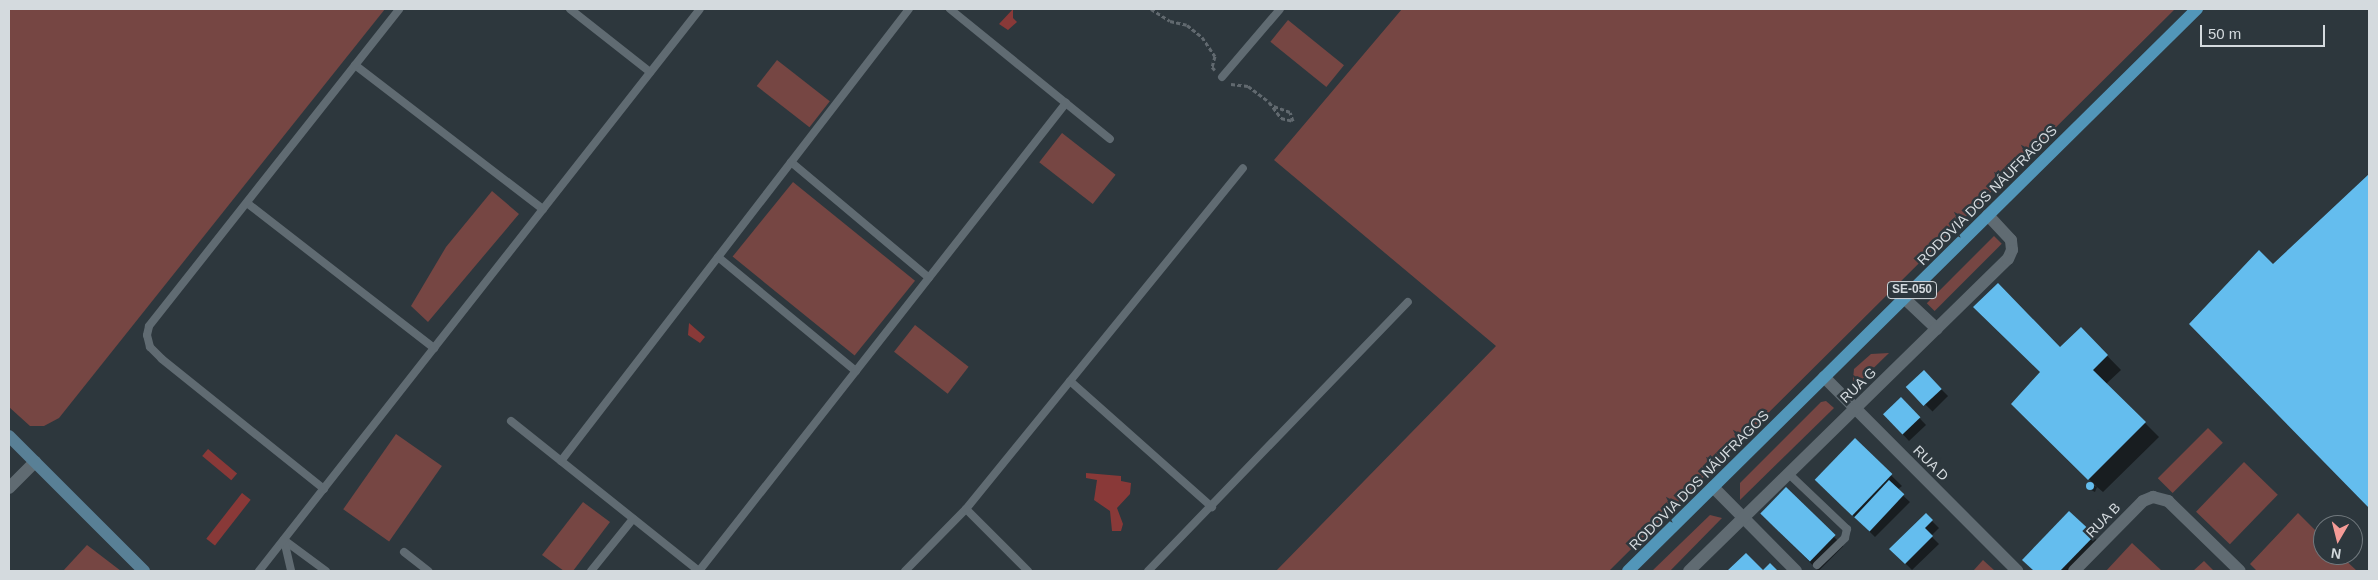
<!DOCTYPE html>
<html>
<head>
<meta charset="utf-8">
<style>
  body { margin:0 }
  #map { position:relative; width:2378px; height:580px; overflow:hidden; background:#2d373d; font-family:Arial,sans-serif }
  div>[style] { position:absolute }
  .green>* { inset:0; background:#764643; transform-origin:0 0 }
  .water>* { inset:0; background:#893938; transform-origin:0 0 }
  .shadow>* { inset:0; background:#0007; transform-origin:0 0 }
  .building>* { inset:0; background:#64bdee; transform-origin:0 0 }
  .round { border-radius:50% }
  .path>* { height:3px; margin-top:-1.5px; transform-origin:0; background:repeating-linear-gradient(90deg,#61696f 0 4px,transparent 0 6.5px) }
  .lane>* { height:8px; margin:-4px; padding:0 4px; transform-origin:4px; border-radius:4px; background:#606b72 }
  .street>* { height:12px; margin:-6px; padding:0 6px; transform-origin:6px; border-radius:6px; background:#606b72 }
  .secondary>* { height:12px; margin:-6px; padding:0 6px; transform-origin:6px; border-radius:6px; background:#598096 }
  .primary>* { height:12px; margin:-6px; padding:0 6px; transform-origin:6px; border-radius:6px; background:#5296b9 }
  span { translate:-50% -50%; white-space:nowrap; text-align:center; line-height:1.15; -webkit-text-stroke:5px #2d373d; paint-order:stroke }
  .shield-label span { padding:1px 4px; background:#2d373d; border:1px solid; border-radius:4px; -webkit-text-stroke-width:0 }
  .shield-label { font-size:12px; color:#d4dade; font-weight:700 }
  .street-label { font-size:14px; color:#d4dade }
  .frame { position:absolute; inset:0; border:10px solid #d4dade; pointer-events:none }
  .north { position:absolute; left:2313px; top:515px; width:50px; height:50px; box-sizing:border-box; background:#2d373d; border:1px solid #70787d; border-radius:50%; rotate:188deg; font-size:14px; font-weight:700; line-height:20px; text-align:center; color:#d4dade }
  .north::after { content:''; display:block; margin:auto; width:18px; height:22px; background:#f59b97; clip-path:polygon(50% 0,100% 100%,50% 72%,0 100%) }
  .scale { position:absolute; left:2200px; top:25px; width:125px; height:22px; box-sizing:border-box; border:2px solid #d4dade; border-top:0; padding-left:6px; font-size:15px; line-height:18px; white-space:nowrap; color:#d4dade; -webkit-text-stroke:4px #2d373d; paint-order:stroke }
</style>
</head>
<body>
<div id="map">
  <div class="green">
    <div style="clip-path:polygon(9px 9px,385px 9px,59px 418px,44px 426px,30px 426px,9px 407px)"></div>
    <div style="clip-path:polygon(1402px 9px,2175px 9px,1609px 571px,1276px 571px,1496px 346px,1274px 160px)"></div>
    <div style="left:1288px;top:20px;width:72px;height:28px;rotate:39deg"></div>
    <div style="left:777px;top:60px;width:67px;height:33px;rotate:38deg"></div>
    <div style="left:1062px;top:133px;width:68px;height:37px;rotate:38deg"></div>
    <div style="left:793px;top:182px;width:157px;height:96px;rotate:39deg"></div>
    <div style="clip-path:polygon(492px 191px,519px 214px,428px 322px,411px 306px,446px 247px)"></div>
    <div style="left:1994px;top:236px;width:11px;height:95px;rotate:45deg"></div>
    <div style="left:915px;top:325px;width:68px;height:34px;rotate:38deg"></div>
    <div style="clip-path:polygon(1889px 353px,1852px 389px,1854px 369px,1871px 354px)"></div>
    <div style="clip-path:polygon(1826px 401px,1834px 408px,1740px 500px,1740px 483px,1821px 402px)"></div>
    <div style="left:2208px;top:428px;width:21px;height:71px;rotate:45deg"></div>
    <div style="left:396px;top:434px;width:56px;height:92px;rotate:35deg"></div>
    <div style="left:2244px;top:462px;width:47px;height:69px;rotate:44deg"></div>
    <div style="clip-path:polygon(583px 502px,610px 522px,573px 571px,564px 571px,542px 555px)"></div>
    <div style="clip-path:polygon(2298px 513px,2323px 538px,2323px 555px,2340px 555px,2357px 571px,2257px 571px,2250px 564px)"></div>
    <div style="clip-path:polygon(1710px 515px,1722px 518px,1670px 571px,1652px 571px)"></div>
    <div style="clip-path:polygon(2132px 543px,2162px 571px,2106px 571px)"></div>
    <div style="clip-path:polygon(87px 545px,121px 571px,63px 571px)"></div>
    <div style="clip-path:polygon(1983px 560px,1995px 571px,1973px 571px)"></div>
    <div style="clip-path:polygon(2204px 561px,2214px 571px,2193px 571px)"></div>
  </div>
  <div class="water">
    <div style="clip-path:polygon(1013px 9px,1013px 18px,1017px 22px,1008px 30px,999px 24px)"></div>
    <div style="clip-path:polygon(689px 323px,705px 337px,700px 343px,688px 335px)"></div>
    <div style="left:208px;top:449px;width:38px;height:9px;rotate:40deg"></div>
    <div style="clip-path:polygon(1086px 473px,1121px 476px,1121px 481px,1131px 483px,1130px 494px,1117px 508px,1123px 524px,1121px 531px,1112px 531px,1110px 511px,1094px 500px,1097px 480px,1086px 478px)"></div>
    <div style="left:242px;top:493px;width:11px;height:58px;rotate:38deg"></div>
  </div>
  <div class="shadow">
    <div style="clip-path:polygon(2369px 175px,2369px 506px,2190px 324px,2273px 266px)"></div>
    <div style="clip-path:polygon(2081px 329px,2121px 370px,2106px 384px,2159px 437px,2103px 492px,2097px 487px,2095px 492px,2091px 490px,2089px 484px,2097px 487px,2012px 404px)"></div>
    <div style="left:1924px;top:372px;width:34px;height:22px;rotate:45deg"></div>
    <div style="clip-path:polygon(1908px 406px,1926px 425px,1909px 441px,1884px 414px)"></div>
    <div style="clip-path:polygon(1855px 440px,1902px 486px,1897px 490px,1910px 502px,1875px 537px,1816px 479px)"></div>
    <div style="left:1786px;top:489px;width:81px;height:35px;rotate:45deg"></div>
    <div style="clip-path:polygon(2069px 513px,2104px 547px,2081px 571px,2035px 571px,2024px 560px)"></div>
    <div style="clip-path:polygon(1926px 515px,1939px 528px,1931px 536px,1939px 544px,1912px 570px,1891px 549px)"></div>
  </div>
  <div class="building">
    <div style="clip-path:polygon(2369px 174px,2369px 508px,2189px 324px,2259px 250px,2273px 264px)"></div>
    <div style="clip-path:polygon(1998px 283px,2060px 347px,2081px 327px,2108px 355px,2093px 370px,2146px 422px,2088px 480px,2011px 404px,2040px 372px,1973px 307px)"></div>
    <div style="left:1924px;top:370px;width:26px;height:25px;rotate:47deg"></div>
    <div style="left:1901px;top:397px;width:28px;height:25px;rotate:46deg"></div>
    <div style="left:1855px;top:438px;width:52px;height:58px;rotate:44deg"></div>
    <div style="left:1889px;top:480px;width:21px;height:51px;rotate:43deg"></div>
    <div class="round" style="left:2086px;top:482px;width:8px;height:8px"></div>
    <div style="left:1786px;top:487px;width:69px;height:37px;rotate:44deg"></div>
    <div style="clip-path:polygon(2069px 511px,2095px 535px,2060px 571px,2034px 571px,2022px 560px)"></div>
    <div style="clip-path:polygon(1926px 513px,1933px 520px,1925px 528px,1933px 536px,1905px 564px,1889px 549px)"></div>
    <div style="clip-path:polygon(1746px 553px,1763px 570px,1770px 563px,1778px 571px,1727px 571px)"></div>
  </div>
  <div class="path">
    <div style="left:1151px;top:9px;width:22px;rotate:32deg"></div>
    <div style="left:1170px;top:21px;width:17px;rotate:13deg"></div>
    <div style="left:1187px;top:25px;width:19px;rotate:39deg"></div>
    <div style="left:1202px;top:37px;width:23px;rotate:56deg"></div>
    <div style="left:1215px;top:56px;width:11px;rotate:105deg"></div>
    <div style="left:1212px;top:67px;width:4px;rotate:45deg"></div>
    <div style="left:1231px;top:84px;width:17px;rotate:7deg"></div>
    <div style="left:1248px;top:86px;width:26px;rotate:37deg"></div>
    <div style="left:1269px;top:102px;width:20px;rotate:53deg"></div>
    <div style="left:1281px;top:118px;width:12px;rotate:14deg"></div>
    <div style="left:1293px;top:121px;width:9px;rotate:-108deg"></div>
    <div style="left:1290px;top:112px;width:20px;rotate:-160deg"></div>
  </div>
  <div class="lane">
    <div style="left:570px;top:9px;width:102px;rotate:38.2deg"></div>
    <div style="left:950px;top:9px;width:206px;rotate:39.1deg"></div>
    <div style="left:355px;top:65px;width:237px;rotate:37.5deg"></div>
    <div style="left:1222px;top:77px;width:89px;rotate:-49.5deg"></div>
    <div style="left:791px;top:162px;width:180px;rotate:40deg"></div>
    <div style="left:247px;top:203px;width:237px;rotate:37.8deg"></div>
    <div style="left:718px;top:257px;width:179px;rotate:39.6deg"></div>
    <div style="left:1070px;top:381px;width:190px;rotate:41.6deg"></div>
    <div style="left:511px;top:421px;width:241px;rotate:38.6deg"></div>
    <div style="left:561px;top:461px;width:570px;rotate:-52.41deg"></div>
    <div style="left:1789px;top:474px;width:80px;rotate:43.5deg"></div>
    <div style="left:1847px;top:529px;width:9px;rotate:103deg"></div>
    <div style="left:1845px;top:538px;width:39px;rotate:136deg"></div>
    <div style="left:324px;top:489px;width:208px;rotate:-141.3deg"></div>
    <div style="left:162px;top:359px;width:17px;rotate:-135deg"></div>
    <div style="left:150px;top:347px;width:12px;rotate:-104deg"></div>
    <div style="left:147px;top:335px;width:9px;rotate:-77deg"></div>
    <div style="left:149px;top:326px;width:404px;rotate:-51.7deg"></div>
    <div style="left:966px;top:509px;width:88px;rotate:45deg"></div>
    <div style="left:284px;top:540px;width:52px;rotate:36.4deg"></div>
    <div style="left:284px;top:540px;width:32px;rotate:77deg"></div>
    <div style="left:404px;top:552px;width:31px;rotate:38deg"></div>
    <div style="left:259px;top:571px;width:714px;rotate:-51.88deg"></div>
    <div style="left:591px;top:571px;width:67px;rotate:-51.1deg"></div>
    <div style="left:699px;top:571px;width:595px;rotate:-51.9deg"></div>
    <div style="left:905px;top:571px;width:87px;rotate:-45.5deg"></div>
    <div style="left:966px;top:509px;width:439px;rotate:-50.9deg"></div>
    <div style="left:1148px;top:571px;width:374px;rotate:-46deg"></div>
  </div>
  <div class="street">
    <div style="left:1904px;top:298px;width:45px;rotate:43.2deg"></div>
    <div style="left:1824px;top:377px;width:274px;rotate:45.1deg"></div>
    <div style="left:1713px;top:487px;width:118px;rotate:45.3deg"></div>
    <div style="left:9px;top:488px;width:37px;rotate:-45deg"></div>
    <div style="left:1689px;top:571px;width:446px;rotate:-44.4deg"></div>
    <div style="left:2008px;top:259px;width:10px;rotate:-66deg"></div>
    <div style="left:2012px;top:250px;width:10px;rotate:-96deg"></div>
    <div style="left:2011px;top:240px;width:34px;rotate:-133deg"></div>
    <div style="left:2074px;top:571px;width:98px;rotate:-45.4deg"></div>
    <div style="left:2143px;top:501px;width:11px;rotate:-22deg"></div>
    <div style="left:2153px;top:497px;width:16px;rotate:15deg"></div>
    <div style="left:2168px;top:501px;width:100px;rotate:44.2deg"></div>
  </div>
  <div class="secondary">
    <div style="left:9px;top:436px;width:191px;rotate:45deg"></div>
  </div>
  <div class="primary">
    <div style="left:1628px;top:571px;width:800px;rotate:-44.65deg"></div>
  </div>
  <div class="shield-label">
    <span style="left:1912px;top:290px">SE-050</span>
  </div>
  <div class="street-label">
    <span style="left:1987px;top:195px;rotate:-45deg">RODOVIA DOS NÁUFRAGOS</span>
    <span style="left:1858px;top:385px;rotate:-44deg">RUA G</span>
    <span style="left:1931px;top:463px;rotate:45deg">RUA D</span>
    <span style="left:1699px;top:480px;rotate:-45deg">RODOVIA DOS NÁUFRAGOS</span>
    <span style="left:2103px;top:520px;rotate:-46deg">RUA B</span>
  </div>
  <div class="frame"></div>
  <div class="north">N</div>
  <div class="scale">50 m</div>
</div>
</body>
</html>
